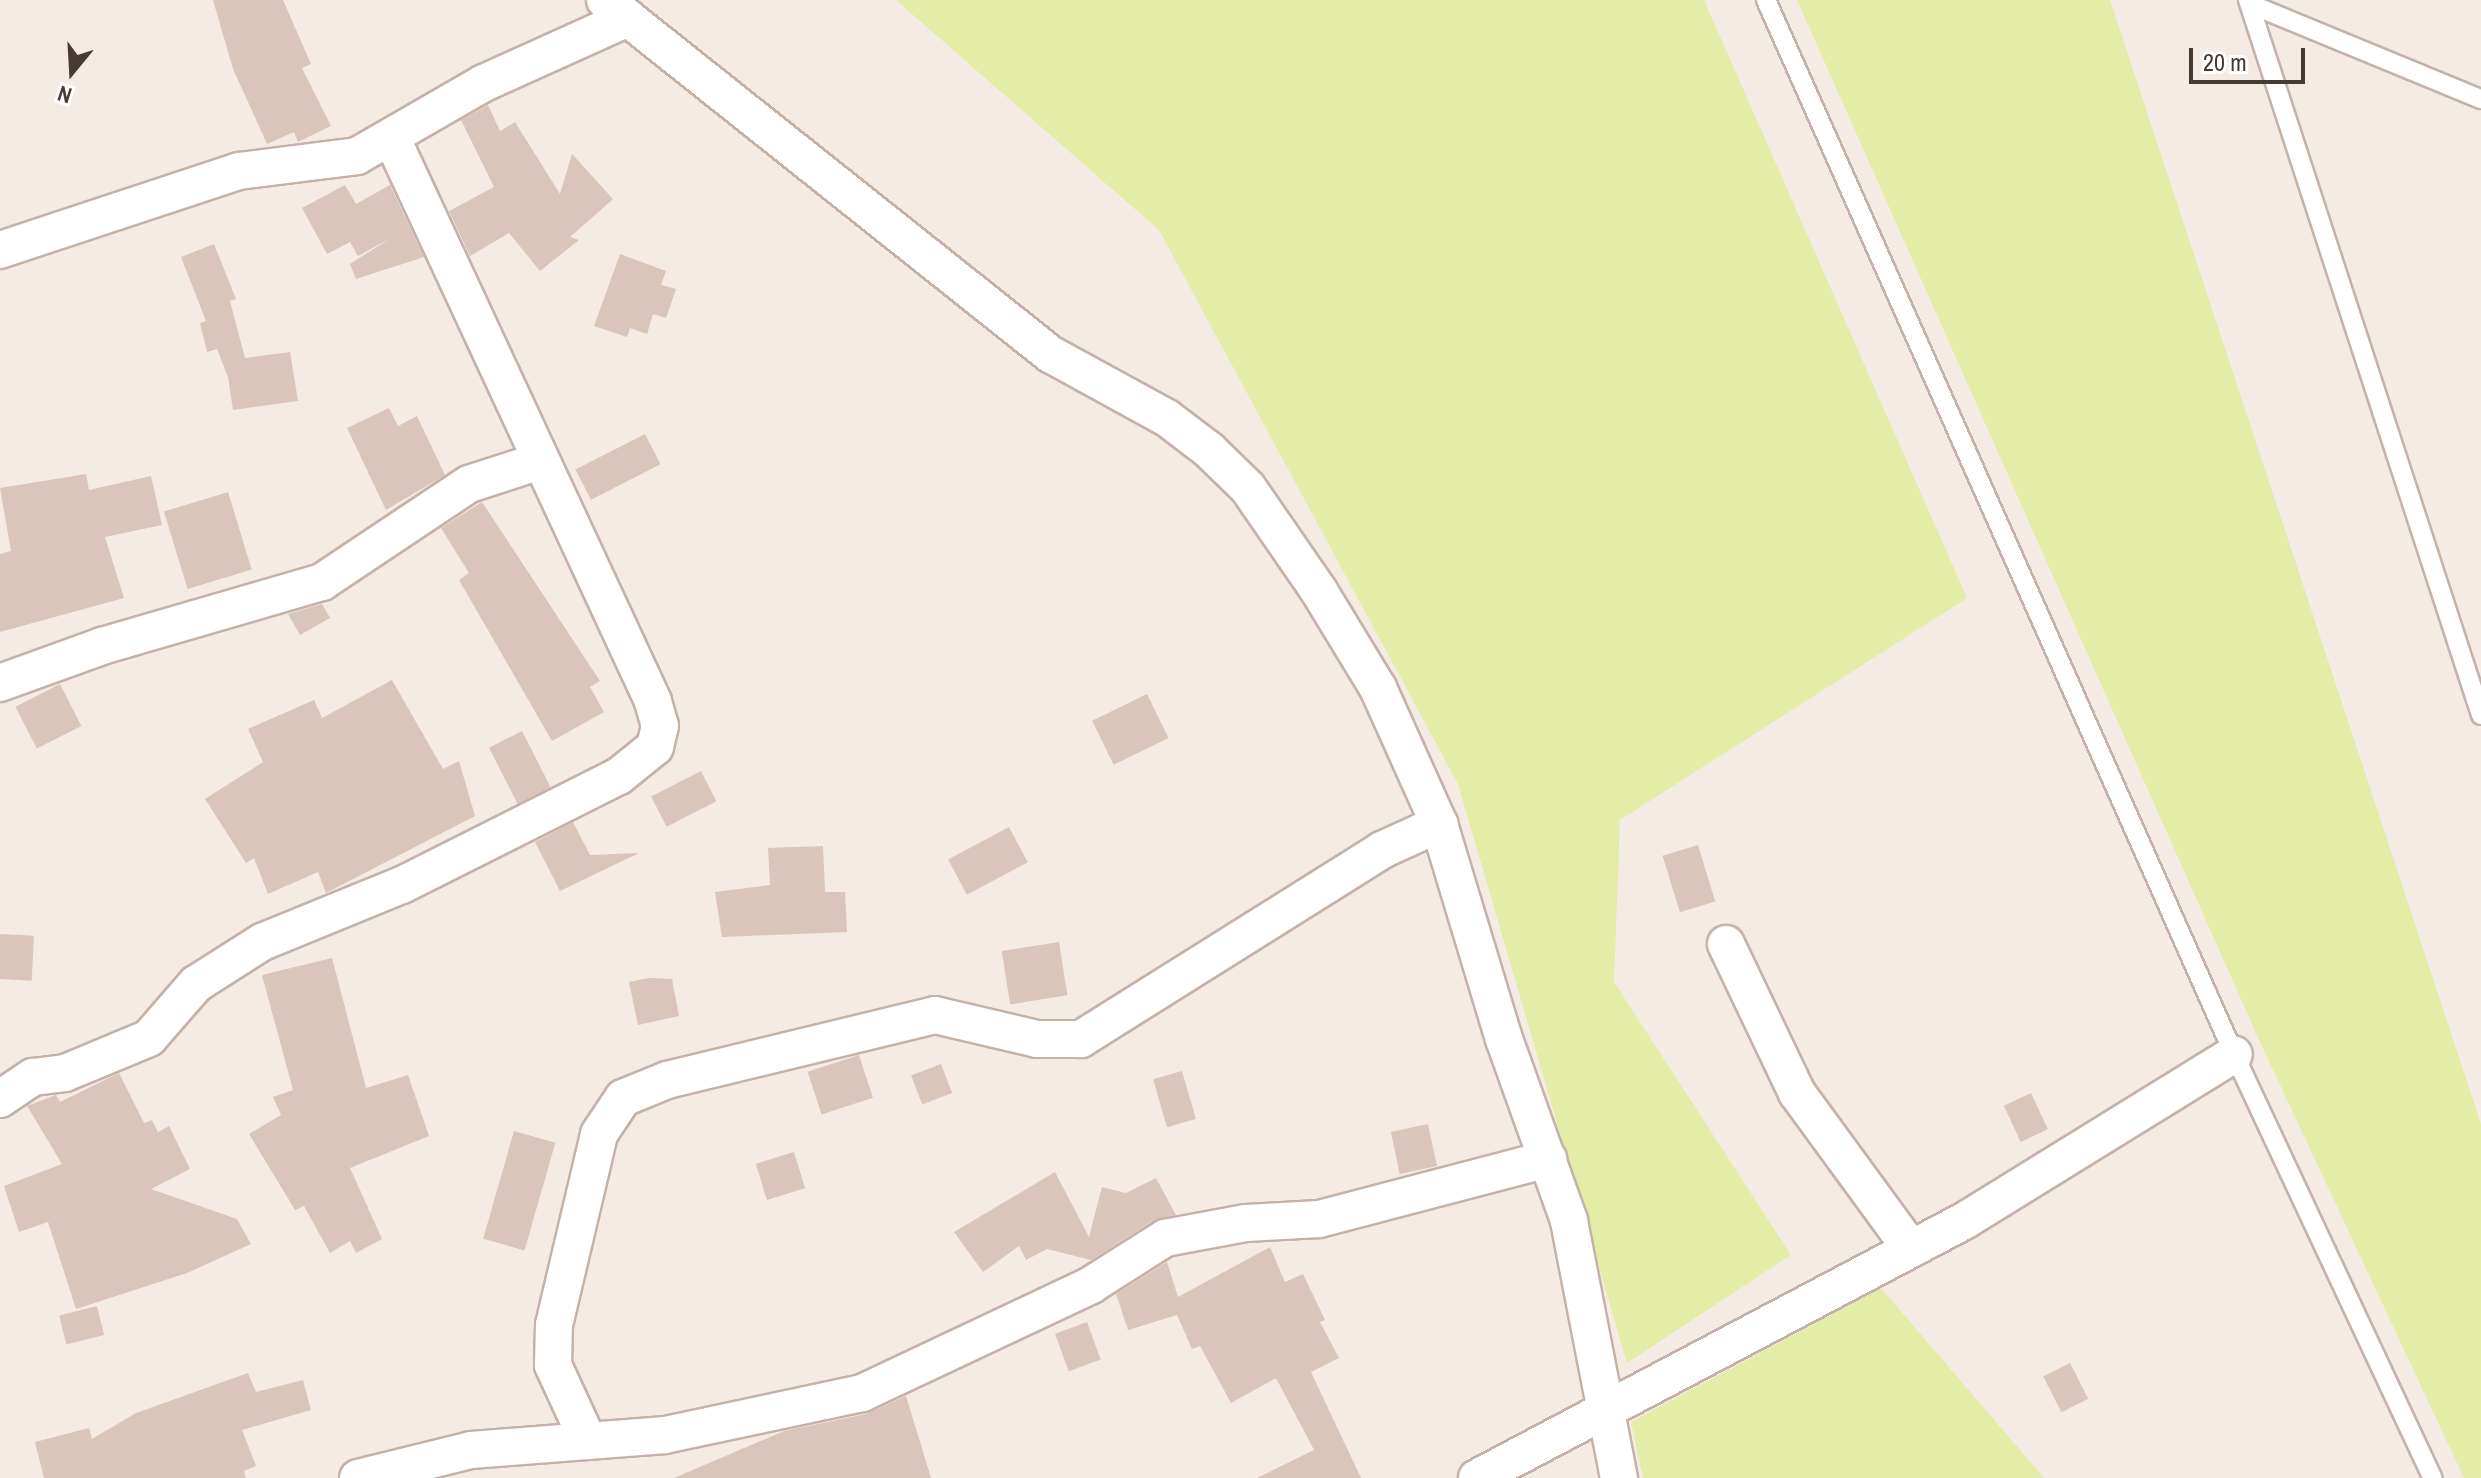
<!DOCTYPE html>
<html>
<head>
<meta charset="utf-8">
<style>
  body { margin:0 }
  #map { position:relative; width:2481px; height:1478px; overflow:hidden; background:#f4ebe4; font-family:"Archivo Narrow",sans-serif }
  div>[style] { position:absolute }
  .green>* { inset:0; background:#e3eda8 }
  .building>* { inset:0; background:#dac5bc; transform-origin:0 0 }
  .roads { filter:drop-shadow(2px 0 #c4b2a9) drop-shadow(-2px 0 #c4b2a9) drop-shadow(0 2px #c4b2a9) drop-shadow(0 -2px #c4b2a9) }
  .lane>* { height:18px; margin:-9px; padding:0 9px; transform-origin:9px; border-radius:9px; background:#fff }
  .street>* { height:36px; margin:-18px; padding:0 18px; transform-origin:18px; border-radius:18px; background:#fff }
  span { translate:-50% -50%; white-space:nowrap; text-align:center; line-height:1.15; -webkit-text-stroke:7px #fff; paint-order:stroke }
  .north { position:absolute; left:32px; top:32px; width:80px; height:80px; -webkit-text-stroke:6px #fff; paint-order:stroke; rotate:198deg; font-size:22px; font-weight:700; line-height:32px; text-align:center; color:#473933 }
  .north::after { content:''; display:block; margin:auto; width:28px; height:36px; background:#473933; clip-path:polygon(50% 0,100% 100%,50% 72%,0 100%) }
  .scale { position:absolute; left:2189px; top:48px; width:116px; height:36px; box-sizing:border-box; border:4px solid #473933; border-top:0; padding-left:10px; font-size:24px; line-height:28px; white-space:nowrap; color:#473933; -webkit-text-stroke:6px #fff; paint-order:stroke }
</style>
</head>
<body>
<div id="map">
  <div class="green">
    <div style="clip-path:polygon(896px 0,1704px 0,1967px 598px,1620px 820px,1614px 982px,1791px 1255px,1627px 1363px,1458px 784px,1159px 230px)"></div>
    <div style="clip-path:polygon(1797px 0,2110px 0,2481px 1124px,2481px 1478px,2464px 1478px,2260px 1042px)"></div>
    <div style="clip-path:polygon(1881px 1288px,2044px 1478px,1643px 1478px,1631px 1422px)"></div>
  </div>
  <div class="building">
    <div style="clip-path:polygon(213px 0,283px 0,311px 64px,302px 68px,331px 126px,298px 142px,294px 132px,267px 144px,233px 69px)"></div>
    <div style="clip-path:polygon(488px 105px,500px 131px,515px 122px,560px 194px,572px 154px,613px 199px,570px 237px,579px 240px,540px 271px,509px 233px,470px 256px,449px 211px,494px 187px,461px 120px)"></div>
    <div style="clip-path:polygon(345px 185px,356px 204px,390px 185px,424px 257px,356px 279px,350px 264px,391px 238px,358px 256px,350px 242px,327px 254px,302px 208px)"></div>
    <div style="clip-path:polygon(214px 244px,236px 299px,230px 301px,245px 358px,290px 352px,298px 401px,233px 410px,228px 377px,217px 349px,207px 352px,200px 323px,206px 321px,181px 257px)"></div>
    <div style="clip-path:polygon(620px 254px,666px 271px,661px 285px,676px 289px,666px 318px,653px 314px,647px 334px,630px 328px,627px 337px,594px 326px)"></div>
    <div style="clip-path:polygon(389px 408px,398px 426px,417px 416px,445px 475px,386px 510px,347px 428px)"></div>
    <div style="left:645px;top:434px;width:34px;height:78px;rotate:63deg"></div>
    <div style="clip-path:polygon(86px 474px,89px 490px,151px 476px,162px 525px,105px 537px,124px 598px,0 632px,0 554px,11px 551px,0 488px)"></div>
    <div style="left:228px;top:492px;width:81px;height:67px;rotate:73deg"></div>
    <div style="clip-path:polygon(482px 502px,600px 681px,590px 687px,604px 712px,552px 741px,459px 580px,469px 573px,441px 528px)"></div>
    <div style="clip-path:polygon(322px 604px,330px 618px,300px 635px,288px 614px)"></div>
    <div style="clip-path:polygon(392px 680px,443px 769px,459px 761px,475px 816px,326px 893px,318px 872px,268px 894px,254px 858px,246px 863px,205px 799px,263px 762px,248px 729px,314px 700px,322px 718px)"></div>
    <div style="left:60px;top:684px;width:47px;height:50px;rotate:63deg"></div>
    <div style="left:1147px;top:694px;width:49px;height:61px;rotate:64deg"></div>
    <div style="left:522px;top:731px;width:63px;height:37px;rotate:63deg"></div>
    <div style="left:701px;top:771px;width:34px;height:56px;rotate:63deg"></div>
    <div style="clip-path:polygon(573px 822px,590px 855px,639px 853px,560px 891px,535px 842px)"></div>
    <div style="left:1009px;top:827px;width:40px;height:69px;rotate:62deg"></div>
    <div style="left:1698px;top:845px;width:59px;height:37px;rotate:73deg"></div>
    <div style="clip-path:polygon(823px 846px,825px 892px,845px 892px,847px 932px,722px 937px,715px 892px,770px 885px,768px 848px)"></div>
    <div style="left:0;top:934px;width:34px;height:45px;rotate:3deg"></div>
    <div style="left:1059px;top:942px;width:54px;height:58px;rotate:81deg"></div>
    <div style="clip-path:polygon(332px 958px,366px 1088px,408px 1075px,429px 1136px,350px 1168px,382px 1239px,356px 1253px,350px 1241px,330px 1253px,304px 1206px,295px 1210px,249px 1134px,281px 1115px,273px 1097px,293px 1090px,262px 975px)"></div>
    <div style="clip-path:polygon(649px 978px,672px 979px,679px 1016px,638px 1025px,629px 982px)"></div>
    <div style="left:859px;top:1055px;width:45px;height:54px;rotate:72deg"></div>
    <div style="left:941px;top:1064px;width:31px;height:32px;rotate:69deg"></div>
    <div style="left:1182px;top:1071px;width:50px;height:30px;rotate:74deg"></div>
    <div style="clip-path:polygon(119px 1073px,144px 1123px,152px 1120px,158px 1132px,169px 1126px,190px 1169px,151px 1189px,237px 1219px,251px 1244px,187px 1273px,76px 1309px,48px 1222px,19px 1232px,4px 1186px,62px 1164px,27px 1106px,56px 1095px,60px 1102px)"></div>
    <div style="left:2031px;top:1093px;width:40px;height:30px;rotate:65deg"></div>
    <div style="left:1428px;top:1124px;width:43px;height:38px;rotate:78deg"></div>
    <div style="left:514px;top:1131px;width:43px;height:112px;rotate:16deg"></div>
    <div style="left:794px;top:1152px;width:38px;height:40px;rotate:73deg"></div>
    <div style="clip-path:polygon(1055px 1172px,1089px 1237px,1102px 1187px,1126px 1193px,1156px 1178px,1176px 1215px,1154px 1220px,1091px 1260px,1047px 1249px,1026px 1260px,1019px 1246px,983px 1272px,954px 1232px)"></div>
    <div style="clip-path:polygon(1270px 1247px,1285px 1282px,1303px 1274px,1325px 1320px,1320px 1322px,1339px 1358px,1311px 1372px,1361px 1478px,1257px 1478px,1314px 1450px,1276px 1378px,1231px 1403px,1200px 1346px,1192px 1349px,1177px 1315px,1128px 1330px,1116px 1294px,1167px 1262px,1178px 1297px)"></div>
    <div style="left:97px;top:1306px;width:30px;height:39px;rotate:76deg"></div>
    <div style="left:1087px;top:1322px;width:40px;height:34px;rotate:70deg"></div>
    <div style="left:2070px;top:1363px;width:40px;height:30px;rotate:63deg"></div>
    <div style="clip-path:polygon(248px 1373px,256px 1392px,303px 1380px,311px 1410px,242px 1430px,256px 1466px,244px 1471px,246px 1478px,44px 1478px,35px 1442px,89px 1428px,92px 1439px,136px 1413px)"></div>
    <div style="clip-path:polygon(906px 1396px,931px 1478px,674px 1478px,784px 1431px,866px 1414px)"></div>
  </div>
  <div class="roads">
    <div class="lane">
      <div style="left:1766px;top:0;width:1153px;rotate:66.06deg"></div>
      <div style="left:2234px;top:1054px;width:468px;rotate:64.9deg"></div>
      <div style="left:2248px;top:0;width:752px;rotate:71.95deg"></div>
      <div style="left:2250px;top:4px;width:250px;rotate:22.4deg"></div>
    </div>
    <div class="street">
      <div style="left:605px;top:0;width:569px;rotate:38.5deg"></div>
      <div style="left:1050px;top:354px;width:133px;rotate:28.7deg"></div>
      <div style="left:1167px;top:418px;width:53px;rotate:37.3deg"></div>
      <div style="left:1209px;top:450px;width:54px;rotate:44.3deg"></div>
      <div style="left:1248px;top:488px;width:125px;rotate:55.4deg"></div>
      <div style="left:1319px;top:591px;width:114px;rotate:58.7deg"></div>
      <div style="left:1378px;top:688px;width:149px;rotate:65.8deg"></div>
      <div style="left:1439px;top:824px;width:225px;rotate:73.2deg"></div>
      <div style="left:1504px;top:1039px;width:193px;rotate:70.3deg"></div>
      <div style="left:1569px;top:1221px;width:262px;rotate:79deg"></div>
      <div style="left:0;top:250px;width:252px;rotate:-18.3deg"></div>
      <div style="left:239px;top:171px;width:119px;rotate:-7.2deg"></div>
      <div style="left:357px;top:156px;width:146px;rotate:-29.9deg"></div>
      <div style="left:484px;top:83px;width:158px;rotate:-24.3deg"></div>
      <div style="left:0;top:683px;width:109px;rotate:-19.9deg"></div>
      <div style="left:102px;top:646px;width:229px;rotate:-16.2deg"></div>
      <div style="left:322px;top:582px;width:177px;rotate:-33.7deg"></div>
      <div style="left:469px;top:484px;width:71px;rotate:-17.9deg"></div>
      <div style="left:1726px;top:944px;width:165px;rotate:64.5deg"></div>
      <div style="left:1797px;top:1093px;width:193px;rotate:53.8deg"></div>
      <div style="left:0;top:1099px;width:40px;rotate:-34deg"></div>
      <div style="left:33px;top:1077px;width:32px;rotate:-7deg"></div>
      <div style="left:65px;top:1073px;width:91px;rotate:-22.6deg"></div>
      <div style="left:149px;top:1038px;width:72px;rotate:-49deg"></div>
      <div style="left:196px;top:984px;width:78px;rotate:-32.5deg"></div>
      <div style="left:262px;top:942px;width:151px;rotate:-22.2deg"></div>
      <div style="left:402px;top:885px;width:243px;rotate:-26.7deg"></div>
      <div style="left:619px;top:776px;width:46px;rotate:-38.9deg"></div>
      <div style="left:655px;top:747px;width:22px;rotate:-77deg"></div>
      <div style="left:660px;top:726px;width:26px;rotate:-106deg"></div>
      <div style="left:653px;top:701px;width:617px;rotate:-114.9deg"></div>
      <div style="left:588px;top:1441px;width:84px;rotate:-114.7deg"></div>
      <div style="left:553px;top:1365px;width:40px;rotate:-88.6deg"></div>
      <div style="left:554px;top:1325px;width:196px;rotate:-76.7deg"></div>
      <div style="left:599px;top:1134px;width:43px;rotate:-56.3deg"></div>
      <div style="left:623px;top:1098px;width:48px;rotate:-22.2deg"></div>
      <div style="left:667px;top:1080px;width:276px;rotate:-13.6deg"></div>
      <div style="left:935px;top:1015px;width:105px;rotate:13.2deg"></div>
      <div style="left:1037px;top:1039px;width:44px"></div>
      <div style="left:1081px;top:1039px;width:355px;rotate:-32.1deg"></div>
      <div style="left:1382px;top:850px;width:63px;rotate:-24.5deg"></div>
      <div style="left:358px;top:1478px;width:116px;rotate:-13.9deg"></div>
      <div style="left:471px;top:1450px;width:195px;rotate:-4.4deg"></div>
      <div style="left:665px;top:1435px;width:201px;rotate:-12deg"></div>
      <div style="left:862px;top:1393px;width:253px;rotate:-25.2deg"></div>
      <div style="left:1091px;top:1285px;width:88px;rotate:-32.4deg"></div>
      <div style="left:1165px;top:1238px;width:82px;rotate:-10.5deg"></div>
      <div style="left:1246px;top:1223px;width:73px;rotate:-3.1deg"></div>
      <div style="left:1319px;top:1219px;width:237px;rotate:-14.7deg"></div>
      <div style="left:1477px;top:1478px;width:551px;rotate:-27.82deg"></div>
      <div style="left:1964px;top:1221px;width:317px;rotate:-31.7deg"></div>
    </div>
  </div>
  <div class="north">N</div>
  <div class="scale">20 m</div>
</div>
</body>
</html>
